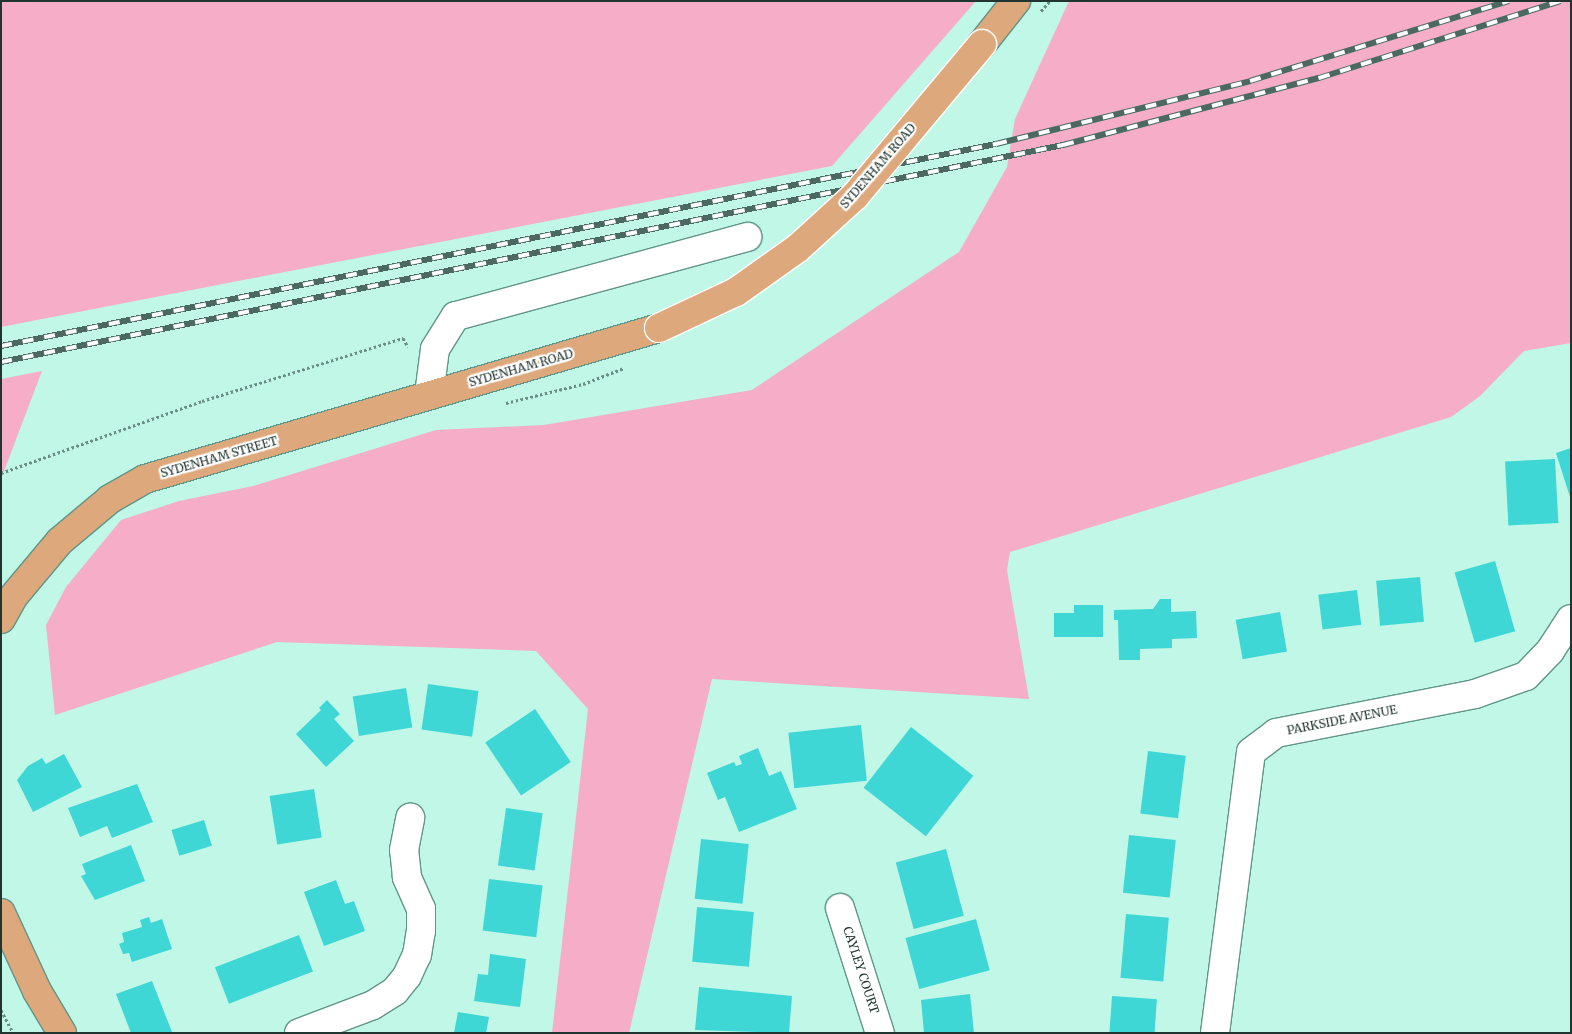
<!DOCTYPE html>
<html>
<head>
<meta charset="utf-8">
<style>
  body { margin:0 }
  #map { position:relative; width:1572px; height:1034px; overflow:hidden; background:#c0f7e7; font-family:Merriweather,serif }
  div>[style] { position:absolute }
  .green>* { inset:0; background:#f5adc8 }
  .building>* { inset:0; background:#3fd6d6; transform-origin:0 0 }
  .path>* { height:3px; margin-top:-1.5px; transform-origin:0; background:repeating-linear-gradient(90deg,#698e83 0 2.5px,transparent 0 5px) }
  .roads { filter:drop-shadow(1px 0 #619587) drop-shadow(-1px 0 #619587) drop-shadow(0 1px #619587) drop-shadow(0 -1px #619587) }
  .minor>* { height:28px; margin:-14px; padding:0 14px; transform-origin:14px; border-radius:14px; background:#fff }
  .major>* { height:28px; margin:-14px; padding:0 14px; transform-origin:14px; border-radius:14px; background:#dda87b }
  .rail>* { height:5.5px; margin-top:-2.75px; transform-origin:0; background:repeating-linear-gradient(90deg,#fff 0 11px,#4b6960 0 22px); box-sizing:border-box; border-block:1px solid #4b6960 }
  .bridges { filter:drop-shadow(1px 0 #fff) drop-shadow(-1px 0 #fff) drop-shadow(0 1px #fff) drop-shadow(0 -1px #fff) }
  .major-bridge>* { height:28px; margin:-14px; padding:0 14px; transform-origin:14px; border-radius:14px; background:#dda87b }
  span { translate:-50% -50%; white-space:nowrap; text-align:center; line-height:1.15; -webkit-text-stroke:4.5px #fff; paint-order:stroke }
  .street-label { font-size:12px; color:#20352f }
  .frame { position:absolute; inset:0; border:2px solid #20352f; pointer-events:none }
</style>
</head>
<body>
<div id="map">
  <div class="green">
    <div style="clip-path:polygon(1px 1px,976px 1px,832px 166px,1px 327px)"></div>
    <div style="clip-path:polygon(1069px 1px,1571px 1px,1571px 343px,1524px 351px,1480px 396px,1451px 417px,1010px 552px,1007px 570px,1029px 699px,712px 679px,629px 1033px,552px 1033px,588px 709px,536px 651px,277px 642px,55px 715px,46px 625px,66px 587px,121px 520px,179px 501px,253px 486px,436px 430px,544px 425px,752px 390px,959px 252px,1007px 167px,1015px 119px)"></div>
    <div style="clip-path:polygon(42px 371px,1px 479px,1px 379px)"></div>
  </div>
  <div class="building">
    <div style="clip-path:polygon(1571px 448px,1571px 497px,1570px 497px,1556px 453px)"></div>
    <div style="left:1555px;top:459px;width:64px;height:50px;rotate:87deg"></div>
    <div style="left:1495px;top:561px;width:73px;height:42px;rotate:74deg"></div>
    <div style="left:1420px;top:577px;width:45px;height:44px;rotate:85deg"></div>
    <div style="left:1357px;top:590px;width:35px;height:39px;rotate:83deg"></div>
    <div style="clip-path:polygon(1160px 599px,1171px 599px,1171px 612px,1196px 611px,1197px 638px,1172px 639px,1172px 648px,1140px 649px,1140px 660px,1119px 660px,1118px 620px,1114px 620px,1114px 610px,1153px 609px)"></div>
    <div style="clip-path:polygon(1074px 605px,1103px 605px,1103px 637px,1054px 637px,1054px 613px,1074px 613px)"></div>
    <div style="left:1280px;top:612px;width:40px;height:45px;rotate:80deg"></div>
    <div style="left:428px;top:684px;width:51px;height:46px;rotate:8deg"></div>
    <div style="left:406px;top:688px;width:40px;height:54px;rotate:81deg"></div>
    <div style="clip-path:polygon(327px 700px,340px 714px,334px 719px,354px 741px,326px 767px,296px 734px,321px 710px,319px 708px)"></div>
    <div style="left:535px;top:709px;width:64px;height:60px;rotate:56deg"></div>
    <div style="left:861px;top:725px;width:56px;height:73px;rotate:84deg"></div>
    <div style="left:911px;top:727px;width:79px;height:77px;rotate:38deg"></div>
    <div style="clip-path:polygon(758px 748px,769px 776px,781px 771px,797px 809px,739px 832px,725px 797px,718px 800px,707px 773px,734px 762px,736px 766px,742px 764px,739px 756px)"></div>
    <div style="left:1148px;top:751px;width:38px;height:63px;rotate:7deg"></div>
    <div style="clip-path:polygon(64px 754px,82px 787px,33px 812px,17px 780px,28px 766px,42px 758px,46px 764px)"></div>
    <div style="clip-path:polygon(137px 784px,153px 822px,112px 838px,107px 826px,80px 837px,68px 808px)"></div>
    <div style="left:314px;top:789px;width:49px;height:45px;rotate:81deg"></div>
    <div style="left:506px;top:808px;width:37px;height:58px;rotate:8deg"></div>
    <div style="left:204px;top:820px;width:27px;height:34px;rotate:73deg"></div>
    <div style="left:1129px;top:835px;width:47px;height:58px;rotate:6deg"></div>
    <div style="left:701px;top:839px;width:48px;height:60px;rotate:6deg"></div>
    <div style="clip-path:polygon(131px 845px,145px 881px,95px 900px,81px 876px,86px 874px,82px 864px)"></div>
    <div style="left:946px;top:849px;width:69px;height:52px;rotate:75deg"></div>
    <div style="left:489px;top:879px;width:54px;height:52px;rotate:7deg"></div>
    <div style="clip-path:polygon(336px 880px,345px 904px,354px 901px,365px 931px,324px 946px,304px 892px)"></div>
    <div style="left:697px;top:907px;width:57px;height:55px;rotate:5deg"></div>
    <div style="left:1126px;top:914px;width:43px;height:64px;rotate:5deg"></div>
    <div style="clip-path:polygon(149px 917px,151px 923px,162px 919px,172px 949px,132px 962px,129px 953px,123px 954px,119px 944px,124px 942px,122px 933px,142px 927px,140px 920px)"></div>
    <div style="left:976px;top:919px;width:53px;height:73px;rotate:75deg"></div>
    <div style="left:299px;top:935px;width:39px;height:90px;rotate:69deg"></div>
    <div style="clip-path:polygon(490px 954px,526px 959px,520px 1007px,474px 1001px,478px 974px,488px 975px)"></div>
    <div style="clip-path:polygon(152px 981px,172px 1032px,131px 1033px,116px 994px)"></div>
    <div style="clip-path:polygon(699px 987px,792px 996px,789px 1033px,695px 1030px)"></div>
    <div style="clip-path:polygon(970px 994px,974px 1033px,924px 1033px,921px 1000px)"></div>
    <div style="left:1112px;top:996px;width:45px;height:37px;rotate:4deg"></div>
    <div style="clip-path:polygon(458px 1012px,489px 1017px,486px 1033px,454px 1033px)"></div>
  </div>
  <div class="path">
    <div style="left:1041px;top:11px;width:13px;rotate:-48deg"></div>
    <div style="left:506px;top:403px;width:79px;rotate:-13.9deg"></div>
    <div style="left:583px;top:384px;width:44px;rotate:-21.3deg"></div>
    <div style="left:1px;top:473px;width:214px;rotate:-19.7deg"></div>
    <div style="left:202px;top:401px;width:211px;rotate:-17.4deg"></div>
    <div style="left:403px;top:338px;width:10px;rotate:61deg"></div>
    <div style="left:1px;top:1010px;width:26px;rotate:62deg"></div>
  </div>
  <div class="roads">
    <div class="minor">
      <div style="left:429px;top:395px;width:46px;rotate:-82.6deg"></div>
      <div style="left:435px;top:349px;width:39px;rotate:-58deg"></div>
      <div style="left:456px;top:316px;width:302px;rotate:-15.2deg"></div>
      <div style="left:840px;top:908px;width:131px;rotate:72.3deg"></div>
      <div style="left:299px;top:1033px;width:79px;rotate:-20.7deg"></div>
      <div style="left:373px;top:1005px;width:26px;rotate:-32deg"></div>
      <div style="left:395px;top:991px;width:19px;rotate:-51deg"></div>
      <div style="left:407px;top:976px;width:23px;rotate:-65deg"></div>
      <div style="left:417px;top:955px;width:24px;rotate:-81deg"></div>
      <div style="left:421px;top:931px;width:22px;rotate:-90deg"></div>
      <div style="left:421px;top:909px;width:35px;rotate:-114deg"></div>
      <div style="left:407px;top:877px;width:27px;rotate:-96deg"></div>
      <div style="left:404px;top:850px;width:33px;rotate:-79deg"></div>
      <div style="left:1215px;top:1033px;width:283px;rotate:-82.7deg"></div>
      <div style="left:1251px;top:752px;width:31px;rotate:-37deg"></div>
      <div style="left:1276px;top:733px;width:203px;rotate:-11.1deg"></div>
      <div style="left:1475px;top:694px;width:54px;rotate:-19.4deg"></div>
      <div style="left:1526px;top:676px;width:35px;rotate:-46deg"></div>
      <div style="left:1550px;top:651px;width:38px;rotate:-57deg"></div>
    </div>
    <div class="major">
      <div style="left:982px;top:44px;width:55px;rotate:-51.7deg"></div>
      <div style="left:1px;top:619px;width:25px;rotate:-61deg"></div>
      <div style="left:13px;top:597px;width:73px;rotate:-50deg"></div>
      <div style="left:60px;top:541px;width:65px;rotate:-40deg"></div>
      <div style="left:110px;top:499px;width:40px;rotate:-29.7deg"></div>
      <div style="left:145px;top:479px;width:536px;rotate:-16.37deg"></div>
      <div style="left:1px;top:913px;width:86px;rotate:65.2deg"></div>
      <div style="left:37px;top:991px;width:49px;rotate:59.2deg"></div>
    </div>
  </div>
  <div class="rail">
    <div style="left:1px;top:346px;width:1015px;rotate:-11.48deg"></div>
    <div style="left:996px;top:144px;width:262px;rotate:-13.9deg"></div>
    <div style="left:1250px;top:81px;width:271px;rotate:-17.2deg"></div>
    <div style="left:1px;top:362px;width:1084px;rotate:-11.55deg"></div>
    <div style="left:1063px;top:145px;width:265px;rotate:-14.7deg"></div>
    <div style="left:1319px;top:78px;width:253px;rotate:-17.7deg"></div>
  </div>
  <div class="bridges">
    <div class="major-bridge">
      <div style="left:659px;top:328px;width:85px;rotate:-25.1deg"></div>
      <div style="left:736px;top:292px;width:76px;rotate:-35.4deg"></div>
      <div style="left:798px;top:248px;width:77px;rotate:-42.4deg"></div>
      <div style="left:855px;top:196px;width:198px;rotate:-50.1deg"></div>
    </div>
  </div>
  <div class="street-label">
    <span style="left:878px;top:166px;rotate:-49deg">SYDENHAM ROAD</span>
    <span style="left:521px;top:368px;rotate:-16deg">SYDENHAM ROAD</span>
    <span style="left:219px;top:457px;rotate:-16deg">SYDENHAM STREET</span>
    <span style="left:1342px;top:720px;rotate:-11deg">PARKSIDE AVENUE</span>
    <span style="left:861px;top:970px;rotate:72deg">CAYLEY COURT</span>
  </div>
  <div class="frame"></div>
</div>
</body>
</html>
